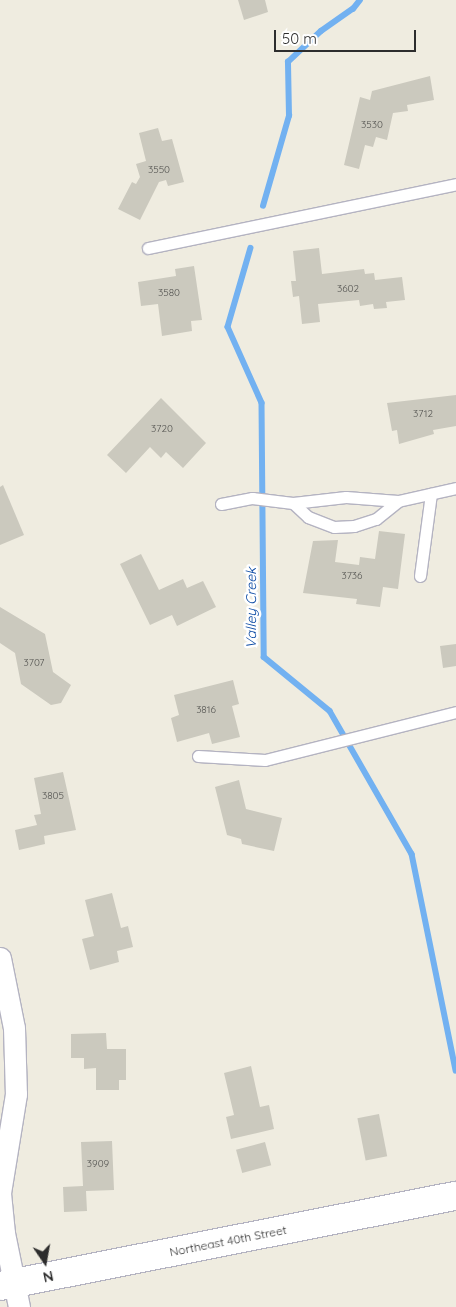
<!DOCTYPE html>
<html>
<head>
<meta charset="utf-8">
<style>
  body { margin:0 }
  #map { position:relative; width:456px; height:1307px; overflow:hidden; background:#efece0; font-family:Quicksand,sans-serif }
  div>[style] { position:absolute }
  .stream>* { height:5.5px; margin:-2.75px; padding:0 2.75px; transform-origin:2.75px; border-radius:2.75px; background:#72b1f1 }
  .building>* { inset:0; background:#cbc9be; transform-origin:0 0 }
  .roads { filter:drop-shadow(1px 0 #b4b3c1) drop-shadow(-1px 0 #b4b3c1) drop-shadow(0 1px #b4b3c1) drop-shadow(0 -1px #b4b3c1) }
  .lane>* { height:11px; margin:-5.5px; padding:0 5.5px; transform-origin:5.5px; border-radius:5.5px; background:#fff }
  .street>* { height:21px; margin:-10.5px; padding:0 10.5px; transform-origin:10.5px; border-radius:10.5px; background:#fff }
  .secondary>* { height:28px; margin:-14px; padding:0 14px; transform-origin:14px; border-radius:14px; background:#fff }
  span { translate:-50% -50%; white-space:nowrap; text-align:center; line-height:1.15; -webkit-text-stroke:5px #fff; paint-order:stroke }
  .number-label { font-size:10px; color:#545451 }
  .number-label span { -webkit-text-stroke-width:0 }
  .street-label { font-size:12px; color:#2d2d2d }
  .water-label { font-size:14px; color:#0b4aa4; font-style:italic }
  .north { position:absolute; left:20px; top:1237px; width:50px; height:50px; -webkit-text-stroke:4px #fff; paint-order:stroke; rotate:168deg; font-size:14px; font-weight:700; line-height:20px; text-align:center; color:#2d2d2d }
  .north::after { content:''; display:block; margin:auto; width:18px; height:22px; background:#2d2d2d; clip-path:polygon(50% 0,100% 100%,50% 72%,0 100%) }
  .scale { position:absolute; left:274px; top:30px; width:142px; height:22px; box-sizing:border-box; border:2px solid #2d2d2d; border-top:0; padding-left:6px; font-size:15px; line-height:18px; white-space:nowrap; color:#2d2d2d; -webkit-text-stroke:4px #fff; paint-order:stroke }
</style>
</head>
<body>
<div id="map">
  <div class="stream">
    <div style="left:263px;top:206px;width:94px;rotate:-73.9deg"></div>
    <div style="left:289px;top:116px;width:54px;rotate:-91.1deg"></div>
    <div style="left:288px;top:62px;width:45px;rotate:-43.2deg"></div>
    <div style="left:321px;top:31px;width:39px;rotate:-35deg"></div>
    <div style="left:353px;top:9px;width:11px;rotate:-52deg"></div>
    <div style="left:251px;top:248px;width:82px;rotate:106.2deg"></div>
    <div style="left:228px;top:327px;width:83px;rotate:65.9deg"></div>
    <div style="left:262px;top:403px;width:254px;rotate:89.5deg"></div>
    <div style="left:264px;top:657px;width:85px;rotate:39.3deg"></div>
    <div style="left:330px;top:711px;width:165px;rotate:60.2deg"></div>
    <div style="left:412px;top:854px;width:221px;rotate:78.5deg"></div>
  </div>
  <div class="building">
    <div style="clip-path:polygon(238px 0,265px 0,268px 12px,244px 20px)"></div>
    <div style="clip-path:polygon(430px 76px,434px 100px,407px 105px,408px 111px,393px 113px,387px 140px,376px 137px,373px 147px,365px 145px,359px 169px,344px 165px,360px 97px,370px 100px,372px 91px)"></div>
    <div style="clip-path:polygon(158px 128px,162px 141px,172px 139px,184px 182px,168px 186px,166px 180px,159px 182px,140px 220px,118px 209px,132px 182px,136px 184px,140px 177px,136px 164px,146px 161px,139px 133px)"></div>
    <div style="clip-path:polygon(319px 248px,322px 274px,364px 269px,365px 274px,374px 273px,375px 280px,402px 277px,405px 300px,386px 302px,387px 308px,374px 309px,373px 304px,360px 306px,359px 300px,318px 304px,320px 322px,302px 324px,299px 296px,293px 297px,291px 281px,296px 281px,293px 251px)"></div>
    <div style="clip-path:polygon(194px 266px,202px 320px,191px 321px,192px 331px,162px 336px,158px 304px,141px 306px,138px 282px,176px 276px,175px 269px)"></div>
    <div style="clip-path:polygon(456px 395px,456px 426px,433px 430px,434px 434px,399px 444px,397px 430px,392px 431px,387px 403px)"></div>
    <div style="clip-path:polygon(161px 398px,206px 443px,183px 468px,166px 452px,161px 458px,150px 447px,126px 473px,107px 455px)"></div>
    <div style="clip-path:polygon(3px 485px,24px 535px,0 545px,0 487px)"></div>
    <div style="clip-path:polygon(379px 531px,405px 534px,398px 589px,383px 587px,380px 607px,356px 604px,357px 599px,303px 593px,313px 541px,338px 540px,335px 562px,359px 565px,360px 557px,375px 559px)"></div>
    <div style="clip-path:polygon(141px 554px,159px 590px,183px 579px,187px 588px,203px 581px,216px 607px,177px 626px,172px 615px,150px 625px,120px 564px)"></div>
    <div style="clip-path:polygon(0 607px,45px 634px,53px 672px,71px 685px,61px 703px,51px 705px,21px 684px,15px 653px,0 643px)"></div>
    <div style="clip-path:polygon(456px 644px,456px 666px,443px 668px,440px 646px)"></div>
    <div style="clip-path:polygon(233px 680px,239px 704px,232px 706px,240px 737px,212px 744px,209px 733px,177px 742px,171px 718px,179px 715px,174px 695px)"></div>
    <div style="clip-path:polygon(63px 772px,76px 830px,44px 836px,45px 844px,19px 850px,15px 830px,37px 825px,34px 815px,41px 814px,34px 778px)"></div>
    <div style="clip-path:polygon(239px 780px,246px 809px,282px 818px,274px 851px,242px 844px,241px 839px,227px 835px,215px 787px)"></div>
    <div style="clip-path:polygon(112px 893px,121px 928px,128px 926px,133px 947px,117px 951px,119px 962px,90px 970px,82px 939px,94px 936px,85px 900px)"></div>
    <div style="clip-path:polygon(106px 1033px,107px 1049px,126px 1049px,126px 1080px,119px 1080px,119px 1090px,96px 1090px,96px 1068px,84px 1069px,84px 1058px,71px 1058px,71px 1034px)"></div>
    <div style="clip-path:polygon(251px 1066px,260px 1107px,269px 1105px,274px 1129px,231px 1139px,226px 1117px,234px 1115px,224px 1073px)"></div>
    <div style="left:379px;top:1114px;width:43px;height:22px;rotate:79deg"></div>
    <div style="clip-path:polygon(112px 1141px,114px 1190px,86px 1191px,87px 1211px,64px 1212px,63px 1187px,83px 1186px,81px 1142px)"></div>
    <div style="left:265px;top:1142px;width:24px;height:30px;rotate:75deg"></div>
  </div>
  <div class="roads">
    <div class="lane">
      <div style="left:148px;top:248px;width:315px;rotate:-11.7deg"></div>
      <div style="left:293px;top:503px;width:53px;rotate:-6.5deg"></div>
      <div style="left:346px;top:497px;width:52px;rotate:4.4deg"></div>
      <div style="left:221px;top:504px;width:32px;rotate:-11deg"></div>
      <div style="left:252px;top:498px;width:41px;rotate:7deg"></div>
      <div style="left:293px;top:503px;width:21px;rotate:43deg"></div>
      <div style="left:308px;top:517px;width:28px;rotate:21deg"></div>
      <div style="left:334px;top:527px;width:20px;rotate:-3deg"></div>
      <div style="left:354px;top:526px;width:23px;rotate:-18deg"></div>
      <div style="left:376px;top:519px;width:28px;rotate:-39deg"></div>
      <div style="left:398px;top:501px;width:59px;rotate:-12.6deg"></div>
      <div style="left:420px;top:576px;width:83px;rotate:-82.4deg"></div>
      <div style="left:198px;top:756px;width:67px;rotate:3.4deg"></div>
      <div style="left:265px;top:760px;width:197px;rotate:-14.1deg"></div>
    </div>
    <div class="street">
      <div style="left:0;top:958px;width:71px;rotate:78.7deg"></div>
      <div style="left:14px;top:1028px;width:66px;rotate:88.3deg"></div>
      <div style="left:16px;top:1094px;width:100px;rotate:99.2deg"></div>
      <div style="left:0;top:1193px;width:40px;rotate:84.3deg"></div>
      <div style="left:4px;top:1233px;width:76px;rotate:78.5deg"></div>
    </div>
    <div class="secondary">
      <div style="left:0;top:1286px;width:465px;rotate:-11.2deg"></div>
    </div>
  </div>
  <div class="number-label">
    <span style="left:372px;top:125px">3530</span>
    <span style="left:159px;top:170px">3550</span>
    <span style="left:348px;top:289px">3602</span>
    <span style="left:169px;top:293px">3580</span>
    <span style="left:423px;top:414px">3712</span>
    <span style="left:162px;top:429px">3720</span>
    <span style="left:352px;top:576px">3736</span>
    <span style="left:34px;top:663px">3707</span>
    <span style="left:206px;top:710px">3816</span>
    <span style="left:53px;top:796px">3805</span>
    <span style="left:98px;top:1164px">3909</span>
  </div>
  <div class="street-label">
    <span style="left:228px;top:1241px;rotate:-11deg">Northeast 40th Street</span>
  </div>
  <div class="water-label">
    <span style="left:251px;top:608px;rotate:-90deg">Valley Creek</span>
  </div>
  <div class="north">N</div>
  <div class="scale">50 m</div>
</div>
</body>
</html>
